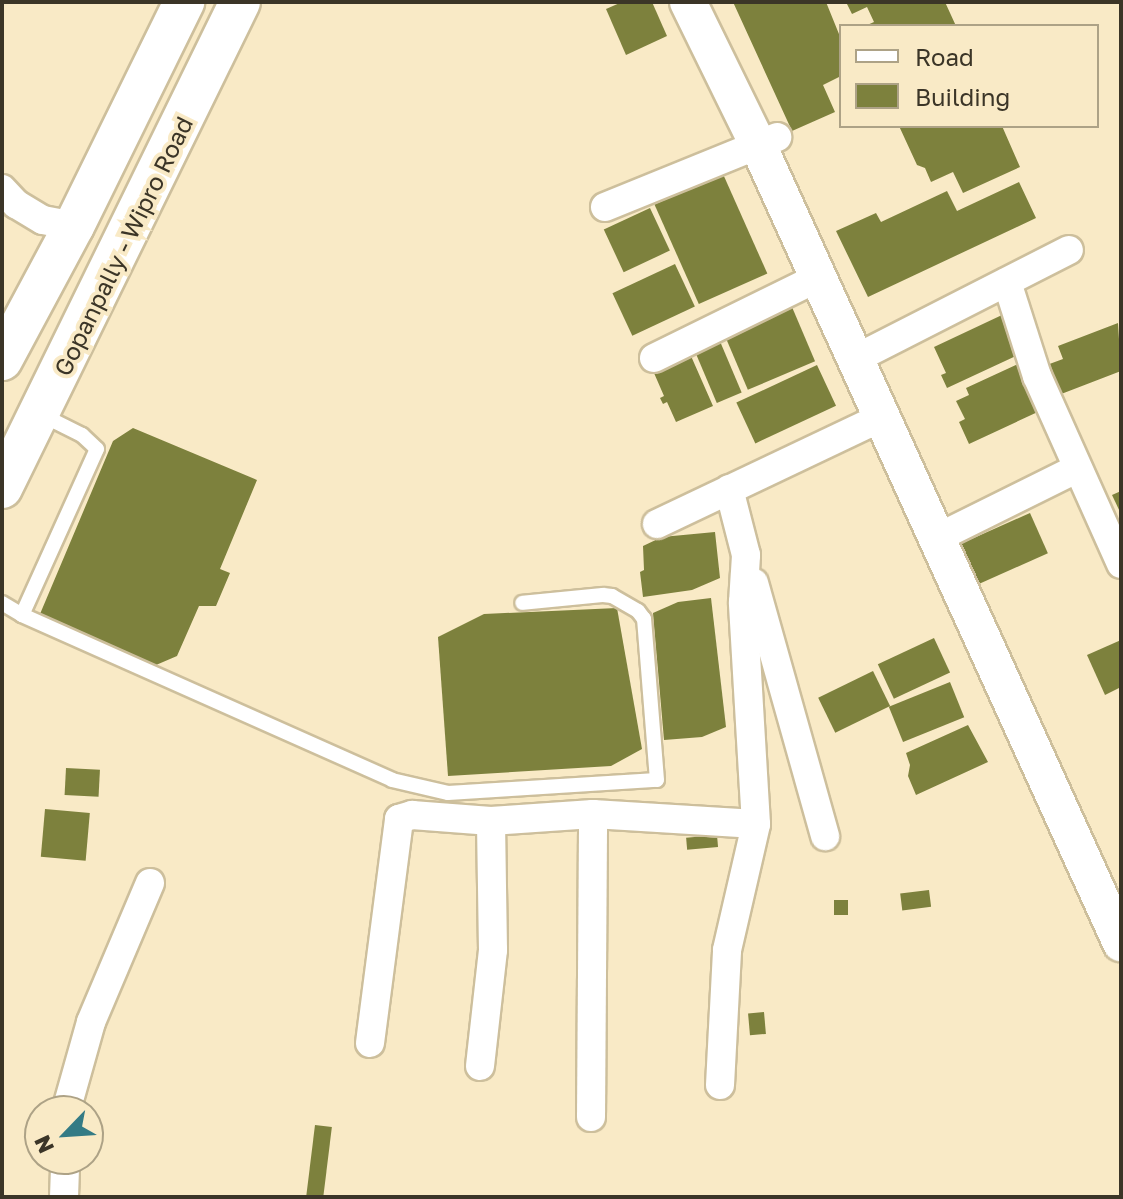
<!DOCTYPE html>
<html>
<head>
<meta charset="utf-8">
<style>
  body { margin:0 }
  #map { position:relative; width:1123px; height:1199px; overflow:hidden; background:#f9eac6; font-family:"Golos Text",sans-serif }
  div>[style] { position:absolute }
  .building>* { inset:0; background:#7d813d; transform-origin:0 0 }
  .roads { filter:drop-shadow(2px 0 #cdbf9c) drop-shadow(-2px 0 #cdbf9c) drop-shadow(0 2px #cdbf9c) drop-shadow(0 -2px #cdbf9c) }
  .service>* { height:14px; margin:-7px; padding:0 7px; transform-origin:7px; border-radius:7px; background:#fff }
  .minor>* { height:28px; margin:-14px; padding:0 14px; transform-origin:14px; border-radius:14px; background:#fff }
  .tertiary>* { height:36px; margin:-18px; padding:0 18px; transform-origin:18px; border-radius:18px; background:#fff }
  .secondary>* { height:40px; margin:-20px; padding:0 20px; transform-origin:20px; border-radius:20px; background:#fff }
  span { translate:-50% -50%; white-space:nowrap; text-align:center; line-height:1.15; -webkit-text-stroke:8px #f9eac6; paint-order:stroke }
  .street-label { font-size:24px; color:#3b3527 }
  .frame { position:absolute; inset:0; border:4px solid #3b3527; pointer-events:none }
  .legend { position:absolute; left:839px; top:24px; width:260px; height:104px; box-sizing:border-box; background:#f9eac6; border:2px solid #ada286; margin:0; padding:10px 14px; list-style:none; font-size:24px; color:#3b3527 }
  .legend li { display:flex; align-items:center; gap:16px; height:40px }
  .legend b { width:40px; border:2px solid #ada286 }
  .north { position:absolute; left:24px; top:1095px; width:80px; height:80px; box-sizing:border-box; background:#f9eac6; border:2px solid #ada286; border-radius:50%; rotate:245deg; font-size:22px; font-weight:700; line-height:32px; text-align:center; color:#3b3527 }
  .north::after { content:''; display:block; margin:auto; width:28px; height:36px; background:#347b85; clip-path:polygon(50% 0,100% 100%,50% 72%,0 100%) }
</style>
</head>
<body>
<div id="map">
  <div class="building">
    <div style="clip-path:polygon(622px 2px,652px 2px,667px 36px,626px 55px,606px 9px)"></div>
    <div style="clip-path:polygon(733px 2px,826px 2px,841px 39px,841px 76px,823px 85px,835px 112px,792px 131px)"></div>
    <div style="clip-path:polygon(846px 2px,945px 2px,956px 26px,865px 26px,874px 22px,867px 7px,852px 14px)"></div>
    <div style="clip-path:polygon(899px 126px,1002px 126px,1020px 167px,963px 193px,953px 172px,931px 182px,925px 168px,917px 165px)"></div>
    <div style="left:723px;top:174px;width:109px;height:75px;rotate:66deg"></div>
    <div style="clip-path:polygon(1019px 182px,1036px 218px,868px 297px,836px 231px,876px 213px,881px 222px,947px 191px,957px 211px)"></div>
    <div style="left:650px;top:208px;width:47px;height:51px;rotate:65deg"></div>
    <div style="left:675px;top:264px;width:47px;height:69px;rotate:65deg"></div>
    <div style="left:792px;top:307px;width:59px;height:73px;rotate:67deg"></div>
    <div style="clip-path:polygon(1002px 315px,1020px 354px,947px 388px,941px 375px,946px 373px,934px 347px)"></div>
    <div style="clip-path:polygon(1118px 323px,1121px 371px,1056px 396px,1044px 366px,1063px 359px,1058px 346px)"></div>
    <div style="left:719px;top:339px;width:58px;height:27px;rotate:67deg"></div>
    <div style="clip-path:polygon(691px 356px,713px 406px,676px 422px,667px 402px,663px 404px,660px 398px,664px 396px,654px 373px)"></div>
    <div style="clip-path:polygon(1020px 363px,1042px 410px,969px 444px,959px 422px,965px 419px,956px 401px,969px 395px,966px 388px)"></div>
    <div style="left:817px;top:365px;width:45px;height:89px;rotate:65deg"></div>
    <div style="clip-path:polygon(133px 428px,257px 480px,220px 569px,230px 573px,216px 606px,199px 606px,177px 656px,156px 665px,40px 614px,113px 441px)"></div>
    <div style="clip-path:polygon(1121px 491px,1121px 514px,1112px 495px)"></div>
    <div style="left:1030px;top:513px;width:44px;height:75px;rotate:66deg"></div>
    <div style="clip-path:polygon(715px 532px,720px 578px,692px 590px,643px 597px,640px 572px,644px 570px,643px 546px,662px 537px)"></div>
    <div style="clip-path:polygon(711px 598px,726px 727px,702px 737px,664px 740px,653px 613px,678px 602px)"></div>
    <div style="clip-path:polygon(617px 608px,642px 749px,611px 766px,448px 776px,438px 637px,484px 614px)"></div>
    <div style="left:934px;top:638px;width:38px;height:62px;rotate:65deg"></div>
    <div style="clip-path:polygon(1121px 640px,1121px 687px,1105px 695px,1087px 655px)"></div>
    <div style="left:873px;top:671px;width:39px;height:61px;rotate:64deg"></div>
    <div style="left:950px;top:682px;width:38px;height:66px;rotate:68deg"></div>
    <div style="clip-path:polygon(968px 725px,988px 762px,916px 795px,908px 776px,910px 765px,906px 753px)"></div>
    <div style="left:66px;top:768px;width:34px;height:27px;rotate:3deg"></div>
    <div style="left:45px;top:809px;width:45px;height:48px;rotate:5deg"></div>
    <div style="left:717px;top:835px;width:12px;height:31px;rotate:85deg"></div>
    <div style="left:929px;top:890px;width:17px;height:29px;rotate:83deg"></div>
    <div style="left:834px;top:900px;width:14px;height:15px"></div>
    <div style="left:764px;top:1012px;width:22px;height:16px;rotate:85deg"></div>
    <div style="left:315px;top:1125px;width:17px;height:73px;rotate:7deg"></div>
  </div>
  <div class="roads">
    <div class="service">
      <div style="left:2px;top:603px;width:23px;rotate:31deg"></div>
      <div style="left:22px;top:615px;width:405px;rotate:24deg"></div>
      <div style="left:392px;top:780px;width:57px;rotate:13.1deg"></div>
      <div style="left:448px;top:793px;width:209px;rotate:-3.6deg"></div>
      <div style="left:657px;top:780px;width:162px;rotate:-94.6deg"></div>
      <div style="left:644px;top:619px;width:10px;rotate:-127deg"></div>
      <div style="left:638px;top:611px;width:30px;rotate:-150deg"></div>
      <div style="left:612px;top:596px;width:9px;rotate:-174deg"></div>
      <div style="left:603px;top:595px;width:81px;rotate:174.4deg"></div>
      <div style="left:22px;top:615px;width:182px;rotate:-65.7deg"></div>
      <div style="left:97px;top:449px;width:21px;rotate:-137deg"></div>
      <div style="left:82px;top:435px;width:47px;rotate:-153.4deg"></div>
    </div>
    <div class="minor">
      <div style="left:2px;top:189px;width:21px;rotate:47deg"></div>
      <div style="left:16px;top:204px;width:31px;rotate:31deg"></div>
      <div style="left:43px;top:220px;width:32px;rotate:11deg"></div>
      <div style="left:605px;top:207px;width:186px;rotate:-22.1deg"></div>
      <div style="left:1007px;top:282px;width:99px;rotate:72.3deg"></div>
      <div style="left:1037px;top:376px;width:206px;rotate:65.9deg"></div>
      <div style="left:654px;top:358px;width:182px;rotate:-26.1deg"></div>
      <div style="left:855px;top:359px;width:240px;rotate:-27deg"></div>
      <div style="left:657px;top:524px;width:249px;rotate:-25.4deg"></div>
      <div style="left:937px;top:538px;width:157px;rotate:-26.4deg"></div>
      <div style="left:754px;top:583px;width:263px;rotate:74.3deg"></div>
      <div style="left:370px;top:1043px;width:226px;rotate:-82.6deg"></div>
      <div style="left:399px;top:819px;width:14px;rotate:-17deg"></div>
      <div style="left:412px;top:815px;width:79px;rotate:4.3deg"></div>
      <div style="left:491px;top:821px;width:102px;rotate:-3.9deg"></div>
      <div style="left:593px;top:814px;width:163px;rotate:3.5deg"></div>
      <div style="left:480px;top:1066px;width:117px;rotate:-83.6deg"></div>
      <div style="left:493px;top:950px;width:129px;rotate:-90.9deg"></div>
      <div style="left:720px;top:1085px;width:135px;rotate:-87deg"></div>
      <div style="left:727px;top:950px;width:129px;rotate:-77deg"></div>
      <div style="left:756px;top:824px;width:222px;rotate:-93.4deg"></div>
      <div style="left:743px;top:602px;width:47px;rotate:-86.3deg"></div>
      <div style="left:746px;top:555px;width:68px;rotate:-104.4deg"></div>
      <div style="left:66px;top:1111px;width:92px;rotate:-74.3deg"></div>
      <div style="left:91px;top:1022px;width:151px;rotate:-67deg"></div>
      <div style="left:591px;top:1117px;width:303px;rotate:-89.6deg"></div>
      <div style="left:64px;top:1197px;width:38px;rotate:-88deg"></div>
    </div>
    <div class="tertiary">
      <div style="left:688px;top:2px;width:159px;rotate:63.9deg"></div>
      <div style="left:758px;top:145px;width:877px;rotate:65.54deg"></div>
    </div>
    <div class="secondary">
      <div style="left:2px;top:360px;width:152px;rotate:-61.8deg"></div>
      <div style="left:74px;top:226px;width:250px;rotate:-63.8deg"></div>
      <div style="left:2px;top:488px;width:541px;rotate:-63.91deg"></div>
    </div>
  </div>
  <div class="street-label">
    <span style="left:123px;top:246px;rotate:-64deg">Gopanpally - Wipro Road</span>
  </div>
  <div class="frame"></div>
  <ul class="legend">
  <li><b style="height:10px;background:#fff"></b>Road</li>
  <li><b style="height:22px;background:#7d813d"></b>Building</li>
  </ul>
  <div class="north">N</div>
</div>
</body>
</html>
